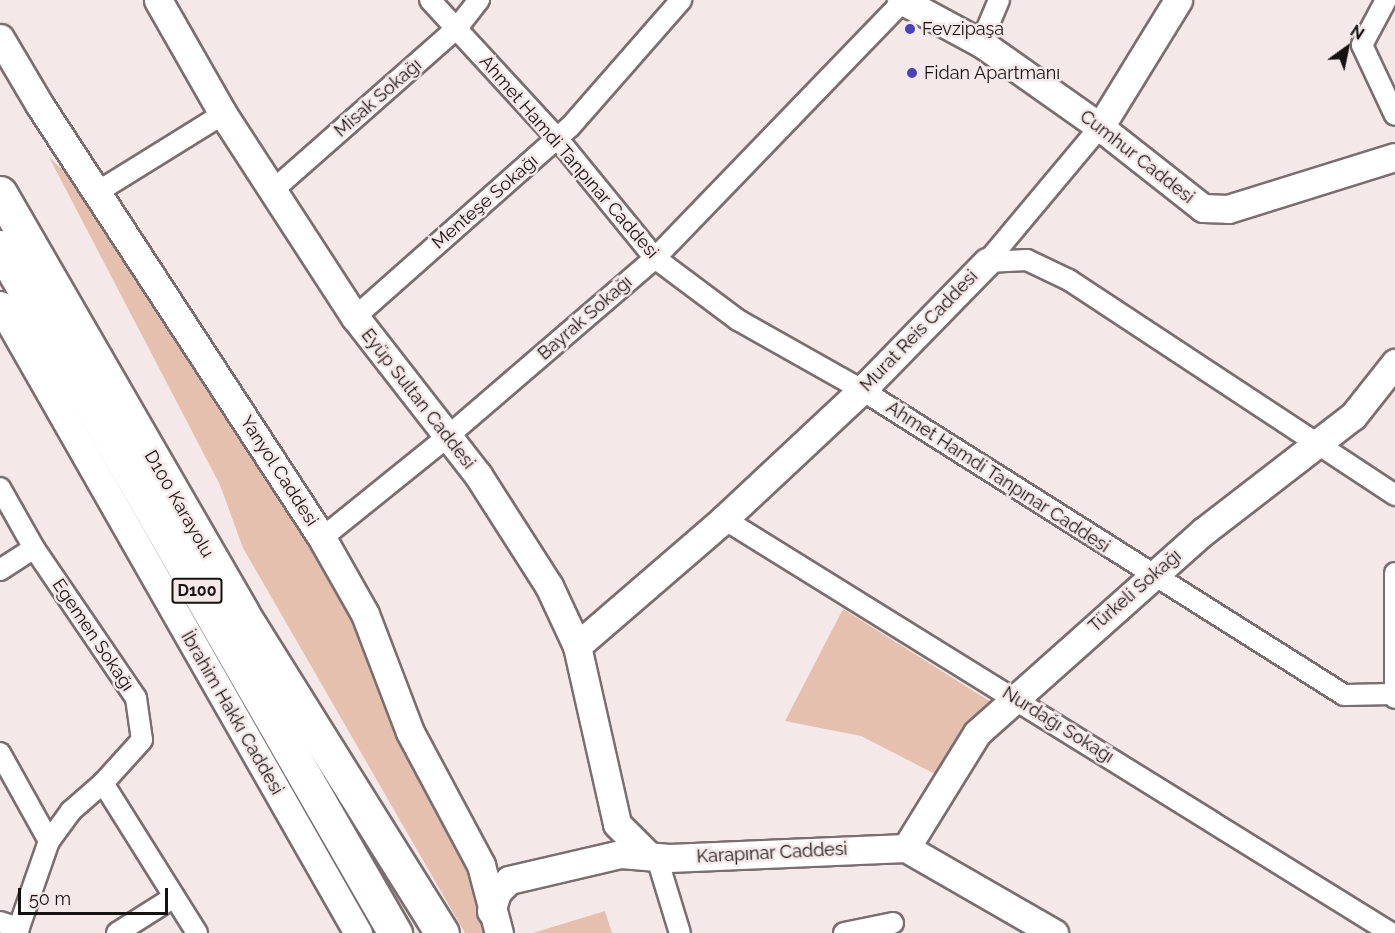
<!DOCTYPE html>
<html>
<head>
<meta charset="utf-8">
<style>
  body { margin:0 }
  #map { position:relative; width:1395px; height:933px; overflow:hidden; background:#f5e8e9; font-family:Raleway,sans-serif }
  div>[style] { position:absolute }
  .green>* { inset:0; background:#e5c0af }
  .roads { filter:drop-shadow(2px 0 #7a6e70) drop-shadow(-2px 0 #7a6e70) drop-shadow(0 2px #7a6e70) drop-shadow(0 -2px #7a6e70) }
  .street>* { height:20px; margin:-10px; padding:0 10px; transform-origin:10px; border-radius:10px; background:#fff }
  .secondary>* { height:27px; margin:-13.5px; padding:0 13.5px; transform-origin:13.5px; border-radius:13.5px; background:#fff }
  .highway>* { height:33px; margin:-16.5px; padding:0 16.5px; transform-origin:16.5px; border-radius:16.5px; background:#fff }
  .dots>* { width:16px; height:16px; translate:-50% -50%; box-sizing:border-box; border:3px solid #f5e8e9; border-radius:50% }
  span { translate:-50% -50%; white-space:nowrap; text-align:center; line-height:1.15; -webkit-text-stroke:5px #f5e8e9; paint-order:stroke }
  .shield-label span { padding:2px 4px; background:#f5e8e9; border:2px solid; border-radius:4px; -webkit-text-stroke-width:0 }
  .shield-label { font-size:16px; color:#161212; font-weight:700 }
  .poi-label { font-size:18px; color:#161212 }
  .left { translate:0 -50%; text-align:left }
  .street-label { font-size:18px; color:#161212 }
  .north { position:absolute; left:1317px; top:18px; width:60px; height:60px; -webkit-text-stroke:4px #f5e8e9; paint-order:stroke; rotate:33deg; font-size:16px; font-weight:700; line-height:24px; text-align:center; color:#161212 }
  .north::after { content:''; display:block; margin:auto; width:21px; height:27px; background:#161212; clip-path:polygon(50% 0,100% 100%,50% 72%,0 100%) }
  .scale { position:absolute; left:18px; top:888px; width:150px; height:27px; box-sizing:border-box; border:3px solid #161212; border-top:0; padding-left:8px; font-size:18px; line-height:21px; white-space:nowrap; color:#161212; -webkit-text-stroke:4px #f5e8e9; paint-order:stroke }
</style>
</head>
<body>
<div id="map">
  <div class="green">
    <div style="clip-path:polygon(49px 157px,89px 196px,316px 552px,377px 660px,402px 735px,470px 877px,484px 933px,465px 933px,243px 548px,220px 485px)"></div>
    <div style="clip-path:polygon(843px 609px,991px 702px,980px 717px,966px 721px,935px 774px,861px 736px,785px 721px)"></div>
    <div style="clip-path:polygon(605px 911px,612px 933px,533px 933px)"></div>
  </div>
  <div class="roads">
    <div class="street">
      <div style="left:430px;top:0;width:188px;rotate:47.4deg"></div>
      <div style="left:557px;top:138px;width:155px;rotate:50.8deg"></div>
      <div style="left:655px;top:258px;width:104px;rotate:36.8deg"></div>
      <div style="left:738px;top:320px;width:142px;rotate:29.4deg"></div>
      <div style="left:862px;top:390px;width:570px;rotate:32.32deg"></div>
      <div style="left:1344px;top:695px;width:51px;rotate:-1.1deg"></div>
      <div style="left:1386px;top:0;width:51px;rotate:118.1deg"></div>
      <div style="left:1362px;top:45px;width:77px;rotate:64.8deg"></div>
      <div style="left:981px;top:43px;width:47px;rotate:-67.3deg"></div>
      <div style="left:99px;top:191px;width:146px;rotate:-31.8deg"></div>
      <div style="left:272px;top:191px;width:247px;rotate:-41.4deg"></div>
      <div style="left:457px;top:28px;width:36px;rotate:-52deg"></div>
      <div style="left:987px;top:262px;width:40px;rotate:-2.9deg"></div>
      <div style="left:1027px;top:260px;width:47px;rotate:25.5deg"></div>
      <div style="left:1069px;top:280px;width:391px;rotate:33.4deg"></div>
      <div style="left:987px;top:262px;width:176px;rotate:-50.1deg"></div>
      <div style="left:355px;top:317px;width:287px;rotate:-41.5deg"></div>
      <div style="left:570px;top:127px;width:169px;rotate:-48.8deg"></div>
      <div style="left:0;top:488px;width:69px;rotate:60.5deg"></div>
      <div style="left:34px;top:548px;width:181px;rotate:55.8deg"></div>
      <div style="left:136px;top:698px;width:42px;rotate:81.9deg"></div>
      <div style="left:142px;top:740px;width:58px;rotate:132.2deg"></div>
      <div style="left:103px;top:783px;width:43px;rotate:138.8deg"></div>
      <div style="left:71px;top:811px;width:37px;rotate:126deg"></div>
      <div style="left:49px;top:841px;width:97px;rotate:109.2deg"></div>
      <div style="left:724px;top:519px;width:785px;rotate:31.83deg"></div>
      <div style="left:322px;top:538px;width:161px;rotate:-38.9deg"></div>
      <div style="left:447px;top:437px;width:274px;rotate:-40.7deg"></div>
      <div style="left:655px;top:258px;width:357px;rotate:-46deg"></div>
      <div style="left:0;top:570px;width:40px;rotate:-32.9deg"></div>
      <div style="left:1395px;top:573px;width:125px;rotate:90deg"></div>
      <div style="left:0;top:753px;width:101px;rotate:60.9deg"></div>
      <div style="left:103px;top:783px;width:177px;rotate:57.9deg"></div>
      <div style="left:657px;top:858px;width:78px;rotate:73deg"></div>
      <div style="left:0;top:922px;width:20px;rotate:18deg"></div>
      <div style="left:117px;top:933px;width:67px;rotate:-32.3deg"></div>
      <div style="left:844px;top:933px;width:50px;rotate:-11.5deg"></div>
    </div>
    <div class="secondary">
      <div style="left:158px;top:0;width:131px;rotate:60.3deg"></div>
      <div style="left:223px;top:114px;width:242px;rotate:57deg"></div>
      <div style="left:355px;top:317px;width:200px;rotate:52.1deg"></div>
      <div style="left:478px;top:475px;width:132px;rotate:57.4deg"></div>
      <div style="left:549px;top:586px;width:66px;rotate:65deg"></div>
      <div style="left:577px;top:646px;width:182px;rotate:77.3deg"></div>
      <div style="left:617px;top:824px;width:45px;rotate:45deg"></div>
      <div style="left:901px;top:0;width:91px;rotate:28.3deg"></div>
      <div style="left:981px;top:43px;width:146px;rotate:35.2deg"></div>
      <div style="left:1100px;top:127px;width:131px;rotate:38.2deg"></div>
      <div style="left:1203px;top:208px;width:25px;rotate:2deg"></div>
      <div style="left:1228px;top:209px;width:175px;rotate:-17.3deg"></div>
      <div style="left:0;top:38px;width:77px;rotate:59.4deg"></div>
      <div style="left:39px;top:104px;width:518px;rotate:56.89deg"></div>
      <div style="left:322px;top:538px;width:87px;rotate:60.5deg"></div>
      <div style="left:365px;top:614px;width:126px;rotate:69.1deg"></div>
      <div style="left:410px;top:732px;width:151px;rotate:61.9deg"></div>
      <div style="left:481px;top:865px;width:70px;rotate:75.2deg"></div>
      <div style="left:1100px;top:127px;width:149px;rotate:-58.4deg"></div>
      <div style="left:0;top:305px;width:723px;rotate:60.31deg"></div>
      <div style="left:577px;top:646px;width:194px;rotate:-40.8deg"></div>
      <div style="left:724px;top:519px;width:189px;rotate:-43.1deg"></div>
      <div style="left:862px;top:390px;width:179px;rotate:-45.7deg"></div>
      <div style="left:906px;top:848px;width:135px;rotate:-58.3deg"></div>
      <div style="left:977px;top:733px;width:304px;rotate:-41.7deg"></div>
      <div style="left:1204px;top:531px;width:188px;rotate:-37.7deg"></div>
      <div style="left:1353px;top:416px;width:68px;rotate:-51.6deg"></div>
      <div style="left:491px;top:911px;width:20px;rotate:-72deg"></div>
      <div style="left:497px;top:892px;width:17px;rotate:-45deg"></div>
      <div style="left:509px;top:880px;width:115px;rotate:-13.1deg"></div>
      <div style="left:621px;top:854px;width:48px;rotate:4.8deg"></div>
      <div style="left:669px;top:858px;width:237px;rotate:-2.4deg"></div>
      <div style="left:906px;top:848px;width:171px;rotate:29.9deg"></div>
    </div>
    <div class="highway">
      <div style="left:0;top:193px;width:485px;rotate:60deg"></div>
      <div style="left:242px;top:613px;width:377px;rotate:58deg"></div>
      <div style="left:0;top:247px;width:792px;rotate:60.07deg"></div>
    </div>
  </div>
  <div class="dots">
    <div style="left:910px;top:29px;background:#4843b9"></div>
    <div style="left:912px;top:73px;background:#4843b9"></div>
  </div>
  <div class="shield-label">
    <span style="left:197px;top:591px">D100</span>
  </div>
  <div class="poi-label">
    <span class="left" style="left:922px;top:29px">Fevzipaşa</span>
    <span class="left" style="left:924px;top:73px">Fidan Apartmanı</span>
  </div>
  <div class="street-label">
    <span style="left:378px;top:98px;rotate:-41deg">Misak Sokağı</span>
    <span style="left:569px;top:157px;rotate:49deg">Ahmet Hamdi Tanpınar Caddesi</span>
    <span style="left:1137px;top:157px;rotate:38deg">Cumhur Caddesi</span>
    <span style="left:485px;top:202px;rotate:-41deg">Menteşe Sokağı</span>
    <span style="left:585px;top:318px;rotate:-41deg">Bayrak Sokağı</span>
    <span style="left:919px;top:331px;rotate:-46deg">Murat Reis Caddesi</span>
    <span style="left:418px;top:399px;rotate:52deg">Eyüp Sultan Caddesi</span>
    <span style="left:279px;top:471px;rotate:57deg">Yanyol Caddesi</span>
    <span style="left:998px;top:477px;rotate:33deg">Ahmet Hamdi Tanpınar Caddesi</span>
    <span style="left:179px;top:504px;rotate:60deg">D100 Karayolu</span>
    <span style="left:1135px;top:591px;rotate:-41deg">Türkeli Sokağı</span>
    <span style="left:93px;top:635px;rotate:56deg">Egemen Sokağı</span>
    <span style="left:232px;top:713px;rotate:60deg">İbrahim Hakkı Caddesi</span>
    <span style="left:1058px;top:725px;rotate:32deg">Nurdağı Sokağı</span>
    <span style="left:772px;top:853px;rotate:-3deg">Karapınar Caddesi</span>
  </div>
  <div class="north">N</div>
  <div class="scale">50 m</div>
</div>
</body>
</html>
